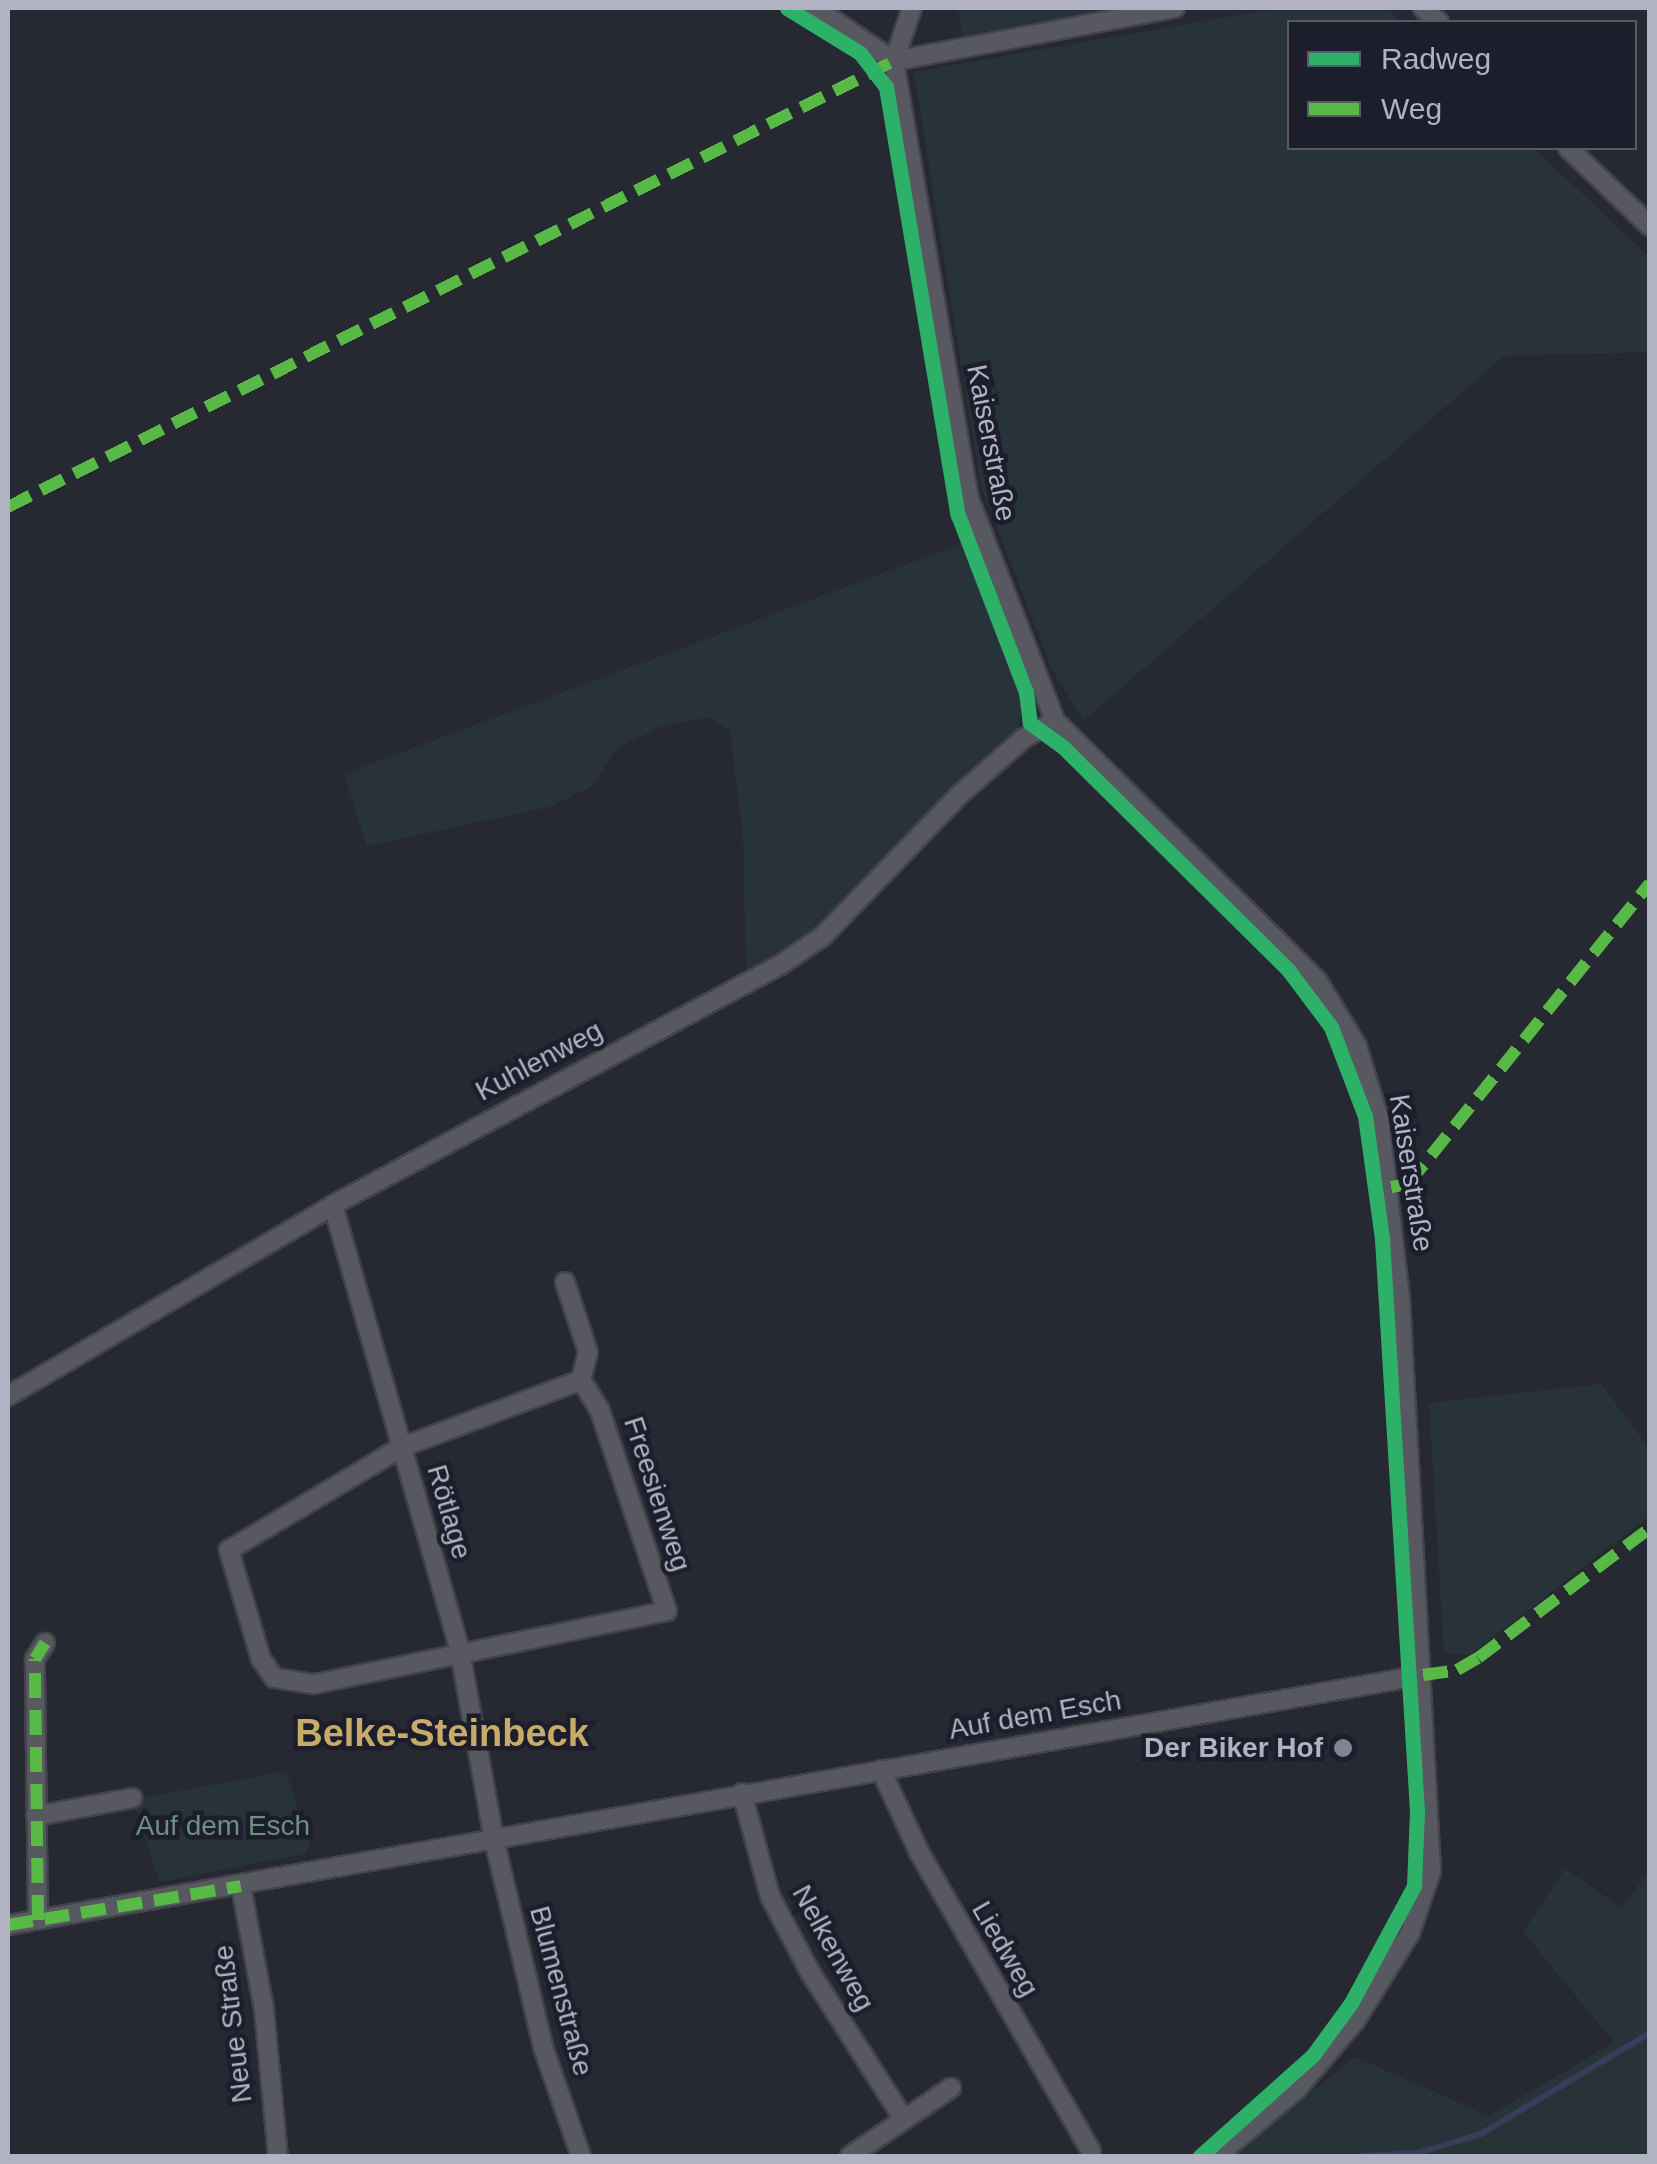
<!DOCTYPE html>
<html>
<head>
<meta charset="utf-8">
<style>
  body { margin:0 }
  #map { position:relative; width:1657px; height:2164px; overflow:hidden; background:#272932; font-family:Helvetica,sans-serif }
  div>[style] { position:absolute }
  .green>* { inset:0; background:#283339 }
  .stream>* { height:6px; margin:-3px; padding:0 3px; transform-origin:3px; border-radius:3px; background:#383e5a }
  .roads { filter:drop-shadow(2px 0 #43444b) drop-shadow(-2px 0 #43444b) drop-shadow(0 2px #43444b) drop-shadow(0 -2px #43444b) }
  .street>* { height:18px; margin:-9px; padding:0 9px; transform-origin:9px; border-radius:9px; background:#575860 }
  .quiet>* { height:12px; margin-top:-6px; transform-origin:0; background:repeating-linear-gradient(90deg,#58b947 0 25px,transparent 0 37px) }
  .cycleway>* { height:15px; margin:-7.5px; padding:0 7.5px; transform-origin:7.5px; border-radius:7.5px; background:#2db169 }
  .dots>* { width:28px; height:28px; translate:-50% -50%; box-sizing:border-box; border:5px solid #1c1e2c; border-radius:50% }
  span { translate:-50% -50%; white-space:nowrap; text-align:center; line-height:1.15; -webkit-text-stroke:9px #1c1e2c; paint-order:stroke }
  .street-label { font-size:28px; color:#b1b3c3 }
  .poi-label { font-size:28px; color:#b1b3c3; font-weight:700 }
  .right { translate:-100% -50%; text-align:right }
  .park-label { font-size:28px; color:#6b917e }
  .district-label { font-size:38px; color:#c7ab68; font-weight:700 }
  .frame { position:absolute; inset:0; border:10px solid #b1b3c3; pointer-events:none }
  .legend { position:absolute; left:1287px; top:20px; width:350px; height:130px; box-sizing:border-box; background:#1c1e2c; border:2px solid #585a68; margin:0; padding:12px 18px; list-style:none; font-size:30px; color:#b1b3c3 }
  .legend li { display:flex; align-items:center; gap:20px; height:50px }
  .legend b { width:50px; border:2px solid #585a68 }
</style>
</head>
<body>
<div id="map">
  <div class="green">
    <div style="clip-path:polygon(958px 8px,1113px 8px,962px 36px)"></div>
    <div style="clip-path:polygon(1279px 8px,1387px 8px,1402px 22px,1290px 22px,1290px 148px,1534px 148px,1649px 257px,1649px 352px,1504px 356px,1083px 721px,1051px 667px,981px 486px,914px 72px)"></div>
    <div style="clip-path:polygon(961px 544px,1023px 694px,1019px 726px,807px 936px,746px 972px,743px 836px,730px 731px,709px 717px,660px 727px,617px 748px,592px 786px,549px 807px,367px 846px,344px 774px)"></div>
    <div style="clip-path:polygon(1601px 1384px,1649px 1448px,1649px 1516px,1470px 1655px,1444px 1653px,1429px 1403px)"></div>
    <div style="clip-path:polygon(286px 1771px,310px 1846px,304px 1854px,159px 1882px,135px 1805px,142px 1798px)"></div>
    <div style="clip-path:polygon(1565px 1869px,1622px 1908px,1649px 1871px,1649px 2156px,1234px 2156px,1355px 2057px,1489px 2116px,1614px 2042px,1523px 1932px)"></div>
  </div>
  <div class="stream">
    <div style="left:1363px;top:2156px;width:55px;rotate:-3.1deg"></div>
    <div style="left:1418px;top:2153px;width:66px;rotate:-16.8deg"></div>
    <div style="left:1481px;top:2134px;width:197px;rotate:-30.9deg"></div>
  </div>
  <div class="roads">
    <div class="street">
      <div style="left:815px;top:8px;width:95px;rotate:33.9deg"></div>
      <div style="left:894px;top:61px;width:444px;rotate:80.3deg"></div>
      <div style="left:969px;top:499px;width:238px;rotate:68.8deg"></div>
      <div style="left:1055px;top:721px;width:368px;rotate:44.7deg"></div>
      <div style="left:1317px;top:980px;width:77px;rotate:58.8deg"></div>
      <div style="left:1357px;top:1046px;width:76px;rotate:73.2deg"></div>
      <div style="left:1379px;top:1119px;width:179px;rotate:83.3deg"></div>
      <div style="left:1400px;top:1297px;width:575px;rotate:86.91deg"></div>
      <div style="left:1431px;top:1871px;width:65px;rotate:108.7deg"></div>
      <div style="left:1410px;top:1933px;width:104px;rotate:122deg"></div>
      <div style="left:1355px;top:2021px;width:89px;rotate:130.5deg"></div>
      <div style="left:1297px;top:2089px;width:104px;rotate:140.1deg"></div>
      <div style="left:912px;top:8px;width:56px;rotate:108.8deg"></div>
      <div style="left:894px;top:61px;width:286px;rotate:-10.7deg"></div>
      <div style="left:1423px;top:8px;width:21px;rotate:41deg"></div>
      <div style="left:1568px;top:148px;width:113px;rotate:43.6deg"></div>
      <div style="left:333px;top:1205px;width:465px;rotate:74.1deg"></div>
      <div style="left:460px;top:1652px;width:190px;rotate:79.7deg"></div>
      <div style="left:494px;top:1839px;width:214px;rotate:76.7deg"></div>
      <div style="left:543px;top:2047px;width:115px;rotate:70.8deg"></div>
      <div style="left:565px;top:1282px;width:74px;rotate:71.8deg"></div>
      <div style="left:588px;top:1352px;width:29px;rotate:104deg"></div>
      <div style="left:581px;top:1380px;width:36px;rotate:58deg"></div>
      <div style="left:600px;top:1411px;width:211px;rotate:71.5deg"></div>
      <div style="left:667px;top:1611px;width:361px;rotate:168.3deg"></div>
      <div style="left:313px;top:1684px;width:39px;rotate:-171deg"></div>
      <div style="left:274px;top:1678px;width:23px;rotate:-124deg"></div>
      <div style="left:261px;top:1659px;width:114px;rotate:-106.4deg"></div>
      <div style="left:229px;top:1550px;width:201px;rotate:-30.8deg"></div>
      <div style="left:402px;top:1447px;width:191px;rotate:-20.5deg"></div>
      <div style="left:8px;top:1396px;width:377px;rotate:-30.4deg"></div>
      <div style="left:333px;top:1205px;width:507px;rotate:-28.23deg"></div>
      <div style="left:780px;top:965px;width:52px;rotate:-34deg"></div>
      <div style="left:823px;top:936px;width:193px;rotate:-46deg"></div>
      <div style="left:957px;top:797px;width:89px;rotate:-41.4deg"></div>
      <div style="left:1024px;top:738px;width:35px;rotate:-29deg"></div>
      <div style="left:881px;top:1770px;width:90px;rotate:65.1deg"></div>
      <div style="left:919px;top:1852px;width:345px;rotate:60.1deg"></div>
      <div style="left:742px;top:1793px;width:107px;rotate:74.8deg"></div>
      <div style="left:770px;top:1896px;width:86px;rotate:62.2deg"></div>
      <div style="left:810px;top:1972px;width:173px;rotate:57.5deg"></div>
      <div style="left:36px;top:1816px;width:98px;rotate:-10.6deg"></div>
      <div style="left:241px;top:1886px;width:125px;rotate:79.4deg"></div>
      <div style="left:264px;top:2009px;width:148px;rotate:84.6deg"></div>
      <div style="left:38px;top:1920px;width:261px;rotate:-90.7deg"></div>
      <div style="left:35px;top:1659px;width:19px;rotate:-58deg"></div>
      <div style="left:8px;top:1925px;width:1437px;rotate:-10.02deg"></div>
      <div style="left:850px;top:2156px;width:122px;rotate:-34deg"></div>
    </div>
  </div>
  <div class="quiet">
    <div style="left:8px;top:507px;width:992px;rotate:-26.72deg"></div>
    <div style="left:1391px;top:1187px;width:17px;rotate:-10deg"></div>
    <div style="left:1408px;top:1184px;width:386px;rotate:-51.2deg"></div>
    <div style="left:1423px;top:1675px;width:34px;rotate:-8deg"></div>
    <div style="left:1457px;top:1670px;width:24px;rotate:-30deg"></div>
    <div style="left:1478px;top:1658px;width:216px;rotate:-37.1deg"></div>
    <div style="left:38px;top:1920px;width:261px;rotate:-90.7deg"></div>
    <div style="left:35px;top:1659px;width:19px;rotate:-58deg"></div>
    <div style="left:8px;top:1925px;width:236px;rotate:-9.5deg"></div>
  </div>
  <div class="cycleway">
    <div style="left:787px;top:8px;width:86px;rotate:31.7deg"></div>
    <div style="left:860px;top:53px;width:43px;rotate:52.6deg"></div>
    <div style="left:886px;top:87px;width:434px;rotate:80.5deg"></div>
    <div style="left:958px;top:515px;width:190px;rotate:69deg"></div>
    <div style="left:1026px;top:692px;width:31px;rotate:83deg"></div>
    <div style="left:1030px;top:723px;width:41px;rotate:36deg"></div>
    <div style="left:1063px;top:747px;width:318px;rotate:44.7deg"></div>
    <div style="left:1289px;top:971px;width:70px;rotate:53.1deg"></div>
    <div style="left:1331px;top:1027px;width:95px;rotate:69.1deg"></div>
    <div style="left:1365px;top:1116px;width:124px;rotate:82.1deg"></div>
    <div style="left:1382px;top:1239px;width:573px;rotate:86.5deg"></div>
    <div style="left:1417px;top:1811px;width:75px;rotate:92.3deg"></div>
    <div style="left:1414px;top:1886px;width:133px;rotate:118.3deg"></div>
    <div style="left:1351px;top:2003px;width:64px;rotate:126.2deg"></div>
    <div style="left:1313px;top:2055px;width:152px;rotate:138.2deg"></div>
  </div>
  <div class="dots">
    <div style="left:1343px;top:1748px;background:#818390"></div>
  </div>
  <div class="street-label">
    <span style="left:991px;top:443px;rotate:79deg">Kaiserstraße</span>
    <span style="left:539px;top:1061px;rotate:-28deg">Kuhlenweg</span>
    <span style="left:1411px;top:1173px;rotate:81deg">Kaiserstraße</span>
    <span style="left:657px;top:1494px;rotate:72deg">Freesienweg</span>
    <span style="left:449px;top:1512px;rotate:74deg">Rötlage</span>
    <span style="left:1035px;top:1715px;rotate:-10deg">Auf dem Esch</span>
    <span style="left:833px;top:1948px;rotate:61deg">Nelkenweg</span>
    <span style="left:1005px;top:1949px;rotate:60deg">Liedweg</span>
    <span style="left:561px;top:1991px;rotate:75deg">Blumenstraße</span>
    <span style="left:233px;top:2024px;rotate:-97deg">Neue Straße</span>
  </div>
  <div class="poi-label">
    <span class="right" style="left:1323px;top:1748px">Der Biker Hof</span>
  </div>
  <div class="park-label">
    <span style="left:223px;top:1826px">Auf dem Esch</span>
  </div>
  <div class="district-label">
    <span style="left:442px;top:1734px">Belke-Steinbeck</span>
  </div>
  <div class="frame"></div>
  <ul class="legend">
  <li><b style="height:12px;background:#2db169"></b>Radweg</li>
  <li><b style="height:12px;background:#58b947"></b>Weg</li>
  </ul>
</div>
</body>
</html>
